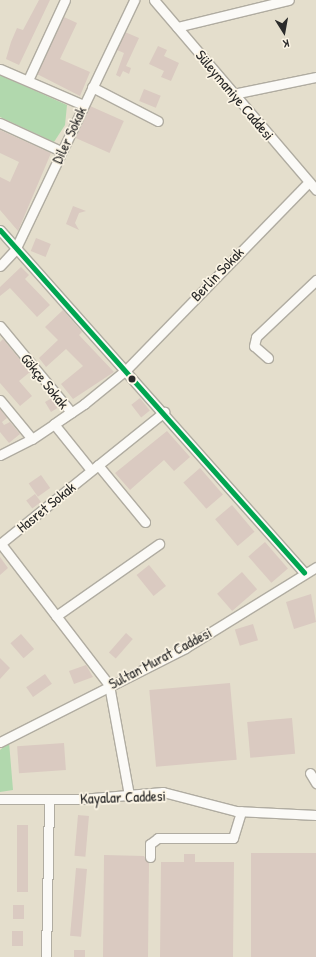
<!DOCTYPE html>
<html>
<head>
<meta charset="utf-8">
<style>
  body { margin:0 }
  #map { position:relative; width:316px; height:957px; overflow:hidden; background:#e4decc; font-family:"Patrick Hand",sans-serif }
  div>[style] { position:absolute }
  .green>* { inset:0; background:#b1d8ad }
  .building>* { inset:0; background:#dacac1; transform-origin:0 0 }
  .roads { filter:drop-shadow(1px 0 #b0aca1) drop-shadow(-1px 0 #b0aca1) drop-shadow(0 1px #b0aca1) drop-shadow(0 -1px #b0aca1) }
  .minor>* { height:9px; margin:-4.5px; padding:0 4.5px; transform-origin:4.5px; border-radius:4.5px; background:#fbfaf7 }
  .bus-1>* { height:5px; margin:-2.5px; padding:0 2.5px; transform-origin:2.5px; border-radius:2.5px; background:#00a651 }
  .dots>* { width:11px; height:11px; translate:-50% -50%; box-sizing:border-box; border:2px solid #fcf5e5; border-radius:50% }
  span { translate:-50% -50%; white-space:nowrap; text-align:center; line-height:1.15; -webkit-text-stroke:3.5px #fcf5e5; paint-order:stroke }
  .street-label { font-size:15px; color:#2b2b2b }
  .north { position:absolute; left:264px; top:12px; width:40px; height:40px; -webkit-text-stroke:3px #fcf5e5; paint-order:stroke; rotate:169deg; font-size:11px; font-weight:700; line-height:16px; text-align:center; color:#2b2b2b }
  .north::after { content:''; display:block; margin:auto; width:14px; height:18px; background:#2b2b2b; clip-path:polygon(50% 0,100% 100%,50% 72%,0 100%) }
</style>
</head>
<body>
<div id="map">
  <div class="green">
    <div style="clip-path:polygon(0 75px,67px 105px,65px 125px,54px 142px,0 117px)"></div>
    <div style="clip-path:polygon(9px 742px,13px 790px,0 792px,0 750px)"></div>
  </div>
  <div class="building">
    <div style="clip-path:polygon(39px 0,50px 0,19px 65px,6px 59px,11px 42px,17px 28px,23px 30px)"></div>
    <div style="clip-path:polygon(64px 17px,77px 23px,60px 59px,90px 72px,80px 96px,37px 74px)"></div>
    <div style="clip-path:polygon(125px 32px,139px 38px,126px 66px,131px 68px,129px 74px,123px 71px,120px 77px,116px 75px,124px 53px,117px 50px)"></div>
    <div style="clip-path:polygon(158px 46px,167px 50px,164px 56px,179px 63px,171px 81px,161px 77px,164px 71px,149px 64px)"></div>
    <div style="left:144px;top:89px;width:18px;height:13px;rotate:22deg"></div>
    <div style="left:90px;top:106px;width:37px;height:35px;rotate:24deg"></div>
    <div style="clip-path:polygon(0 130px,51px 153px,18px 231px,0 210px,0 177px,10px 182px,19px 162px,0 153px)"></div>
    <div style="clip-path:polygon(73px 206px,86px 211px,79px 213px,75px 223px,79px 230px,66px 224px)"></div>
    <div style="left:36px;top:238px;width:16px;height:14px;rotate:22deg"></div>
    <div style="clip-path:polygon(21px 267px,29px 275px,25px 279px,50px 305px,37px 317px,10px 288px,0 296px,0 287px)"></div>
    <div style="clip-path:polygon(63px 310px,82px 332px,79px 335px,114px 372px,73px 399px,61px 384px,83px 366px,66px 349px,46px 367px,39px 358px,58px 340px,45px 327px)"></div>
    <div style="clip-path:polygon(3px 339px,30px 372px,19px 381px,32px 396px,20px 406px,0 383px,0 342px)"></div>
    <div style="clip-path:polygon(52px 398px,59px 407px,51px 412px,45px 402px)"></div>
    <div style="left:140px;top:398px;width:16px;height:11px;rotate:52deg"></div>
    <div style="clip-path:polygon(0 409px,7px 418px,2px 422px,4px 425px,10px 422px,20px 434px,9px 443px,0 432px)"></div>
    <div style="clip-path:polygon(167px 431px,190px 457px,174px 471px,164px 460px,130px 490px,115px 473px)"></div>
    <div style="left:200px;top:468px;width:35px;height:22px;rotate:49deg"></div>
    <div style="left:41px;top:475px;width:16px;height:15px;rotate:55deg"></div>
    <div style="left:35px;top:494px;width:10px;height:11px;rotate:53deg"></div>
    <div style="left:232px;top:505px;width:35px;height:22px;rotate:50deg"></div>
    <div style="left:265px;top:542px;width:35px;height:22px;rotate:49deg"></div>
    <div style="clip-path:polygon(0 557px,8px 568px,0 575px)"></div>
    <div style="left:149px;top:565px;width:27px;height:16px;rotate:51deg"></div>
    <div style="left:242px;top:572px;width:23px;height:33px;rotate:49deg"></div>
    <div style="clip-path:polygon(311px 594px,316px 622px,294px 629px,286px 602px)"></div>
    <div style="left:253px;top:624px;width:17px;height:19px;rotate:73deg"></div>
    <div style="left:126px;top:633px;width:9px;height:26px;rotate:41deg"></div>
    <div style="left:21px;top:634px;width:20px;height:14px;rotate:49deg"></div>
    <div style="clip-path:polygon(0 658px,10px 668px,0 679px)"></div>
    <div style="clip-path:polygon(86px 665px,93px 677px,74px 684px,69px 671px)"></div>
    <div style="left:45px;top:674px;width:12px;height:23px;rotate:55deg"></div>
    <div style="left:230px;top:683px;width:77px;height:81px;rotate:85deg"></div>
    <div style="left:292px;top:718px;width:36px;height:45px;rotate:85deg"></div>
    <div style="left:64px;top:743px;width:27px;height:47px;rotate:86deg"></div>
    <div style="left:78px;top:815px;width:11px;height:41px;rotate:5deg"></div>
    <div style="left:17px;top:825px;width:11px;height:67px"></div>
    <div style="left:251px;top:853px;width:65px;height:104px"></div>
    <div style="clip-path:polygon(184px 854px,195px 854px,195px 862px,234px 862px,233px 957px,160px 957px,161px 862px,184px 862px)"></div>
    <div style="clip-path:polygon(104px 855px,144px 856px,149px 863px,148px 957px,103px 957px)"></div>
    <div style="left:76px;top:868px;width:11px;height:68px;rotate:5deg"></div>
    <div style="left:13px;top:905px;width:11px;height:14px"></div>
    <div style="left:12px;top:931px;width:11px;height:15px"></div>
    <div style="left:74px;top:950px;width:11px;height:7px"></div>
  </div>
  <div class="roads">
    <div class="minor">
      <div style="left:154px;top:0;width:250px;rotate:49.5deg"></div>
      <div style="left:177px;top:27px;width:115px;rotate:-13.6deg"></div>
      <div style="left:0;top:69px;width:90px;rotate:23.4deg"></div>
      <div style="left:28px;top:80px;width:88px;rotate:-65.2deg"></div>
      <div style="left:92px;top:87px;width:74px;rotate:27.3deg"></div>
      <div style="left:233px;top:94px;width:85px;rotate:-11.6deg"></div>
      <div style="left:0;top:123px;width:67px;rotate:24.7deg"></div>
      <div style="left:0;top:230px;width:458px;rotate:48.4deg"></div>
      <div style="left:0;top:266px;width:22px;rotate:-47deg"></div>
      <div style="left:15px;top:250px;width:277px;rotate:-64.5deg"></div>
      <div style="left:0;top:326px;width:112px;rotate:50.5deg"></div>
      <div style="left:71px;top:412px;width:21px;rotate:145deg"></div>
      <div style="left:54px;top:424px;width:59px;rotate:51.2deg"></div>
      <div style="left:268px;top:358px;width:18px;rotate:-139deg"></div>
      <div style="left:254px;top:346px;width:9px;rotate:-77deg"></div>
      <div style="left:256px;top:337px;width:83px;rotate:-43.5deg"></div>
      <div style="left:0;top:400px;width:50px;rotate:50.6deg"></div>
      <div style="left:0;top:455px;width:36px;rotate:-27deg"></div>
      <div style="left:32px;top:439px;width:63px;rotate:-33.9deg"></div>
      <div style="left:84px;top:404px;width:55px;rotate:-39.1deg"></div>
      <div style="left:127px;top:369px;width:261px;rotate:-45.8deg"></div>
      <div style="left:98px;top:465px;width:74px;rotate:50.5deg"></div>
      <div style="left:0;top:544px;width:211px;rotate:-38.8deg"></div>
      <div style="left:1px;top:544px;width:178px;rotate:52.5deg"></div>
      <div style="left:109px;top:685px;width:112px;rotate:79.7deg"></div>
      <div style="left:56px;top:616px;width:126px;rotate:-35deg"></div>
      <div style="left:0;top:742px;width:208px;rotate:-26.9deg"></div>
      <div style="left:185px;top:648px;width:154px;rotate:-31.7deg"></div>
      <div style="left:310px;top:773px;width:12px;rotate:59deg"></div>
      <div style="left:0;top:799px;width:81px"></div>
      <div style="left:81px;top:799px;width:82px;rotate:-4.9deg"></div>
      <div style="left:163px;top:792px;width:75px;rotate:14.6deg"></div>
      <div style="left:236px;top:811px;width:80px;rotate:2.9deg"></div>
      <div style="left:150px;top:857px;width:13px;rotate:-90deg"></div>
      <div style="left:150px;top:844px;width:10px;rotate:-37deg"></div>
      <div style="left:158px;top:838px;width:75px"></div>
      <div style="left:233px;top:838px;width:28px;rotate:-73deg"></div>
      <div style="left:46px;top:957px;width:157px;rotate:-88.9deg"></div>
    </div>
  </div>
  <div class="bus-1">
    <div style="left:0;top:230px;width:458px;rotate:48.4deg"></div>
  </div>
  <div class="dots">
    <div style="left:132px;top:379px;background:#2b2b2b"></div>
  </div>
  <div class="street-label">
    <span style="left:235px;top:95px;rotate:50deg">Süleymaniye Caddesi</span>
    <span style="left:69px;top:135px;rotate:-65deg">Diler Sokak</span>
    <span style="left:217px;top:274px;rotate:-46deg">Berlin Sokak</span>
    <span style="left:45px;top:381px;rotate:51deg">Gökçe Sokak</span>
    <span style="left:46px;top:507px;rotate:-39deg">Hasret Sokak</span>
    <span style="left:160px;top:658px;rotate:-28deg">Sultan Murat Caddesi</span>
    <span style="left:123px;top:797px;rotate:-2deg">Kayalar Caddesi</span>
  </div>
  <div class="north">K</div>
</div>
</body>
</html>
